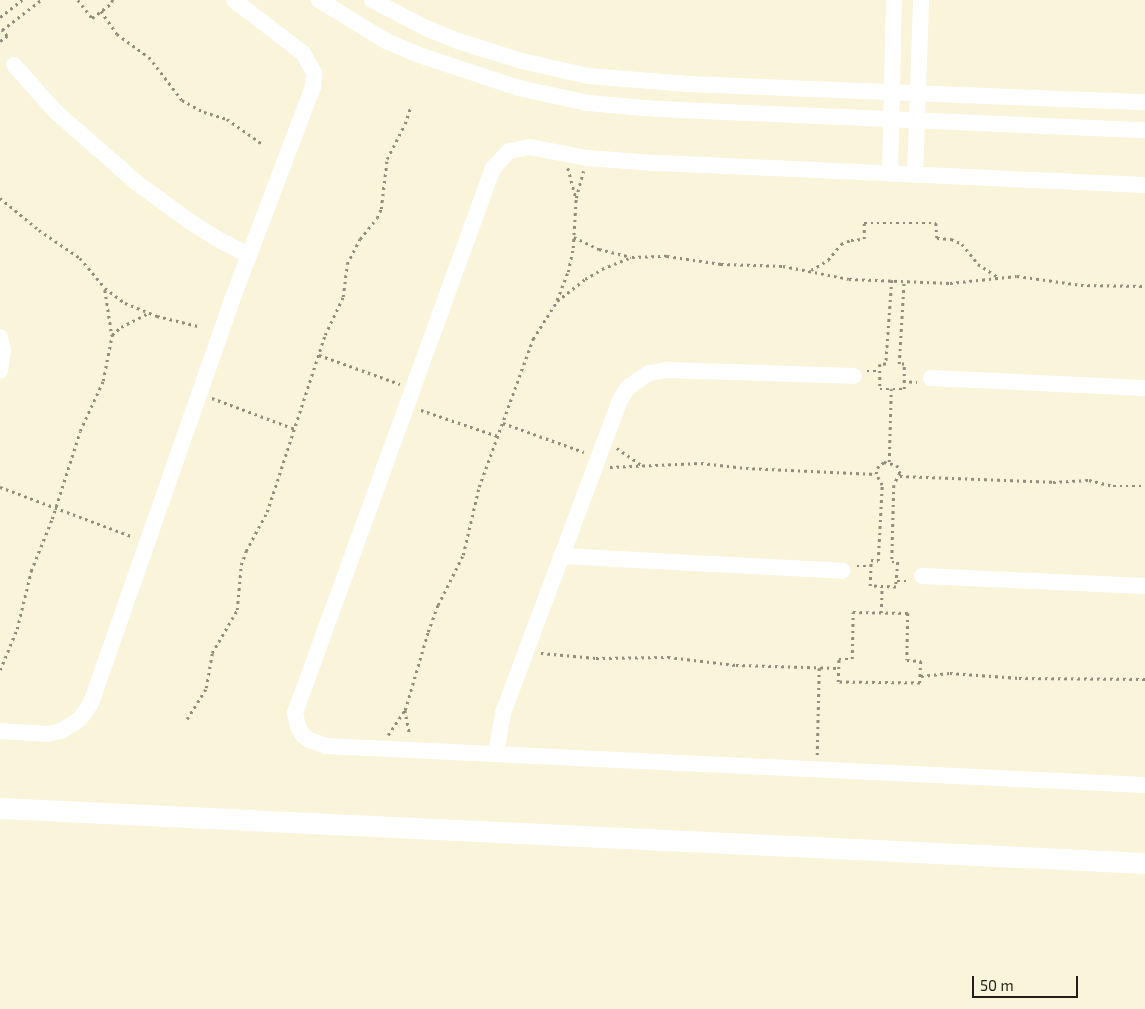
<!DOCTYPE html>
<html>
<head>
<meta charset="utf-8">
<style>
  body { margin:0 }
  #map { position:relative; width:1145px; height:1009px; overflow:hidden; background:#faf4db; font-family:"Exo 2",sans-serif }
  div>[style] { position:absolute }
  .path>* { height:2.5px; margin-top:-1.25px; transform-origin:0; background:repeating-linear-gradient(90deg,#928d7c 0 2.5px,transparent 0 6.5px) }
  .minor>* { height:16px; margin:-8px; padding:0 8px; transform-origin:8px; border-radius:8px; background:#fff }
  .major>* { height:21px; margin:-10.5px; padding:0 10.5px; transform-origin:10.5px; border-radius:10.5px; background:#fff }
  span { translate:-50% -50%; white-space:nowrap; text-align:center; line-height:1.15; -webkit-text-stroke:5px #faf4db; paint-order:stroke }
  .scale { position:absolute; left:972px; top:976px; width:106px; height:22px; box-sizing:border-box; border:2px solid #211e16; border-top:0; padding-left:6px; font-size:15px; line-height:18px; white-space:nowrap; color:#211e16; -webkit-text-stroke:4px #faf4db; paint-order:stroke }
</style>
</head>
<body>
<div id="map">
  <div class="path">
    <div style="left:78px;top:0;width:23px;rotate:52deg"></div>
    <div style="left:92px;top:18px;width:26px;rotate:-37deg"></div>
    <div style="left:113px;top:2px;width:3px;rotate:-135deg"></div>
    <div style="left:101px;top:11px;width:28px;rotate:55deg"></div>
    <div style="left:117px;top:34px;width:39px;rotate:36deg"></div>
    <div style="left:149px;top:57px;width:54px;rotate:52.5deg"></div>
    <div style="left:182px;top:100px;width:25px;rotate:29deg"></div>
    <div style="left:204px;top:112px;width:24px;rotate:17deg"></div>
    <div style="left:227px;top:119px;width:42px;rotate:35.2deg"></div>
    <div style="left:0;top:17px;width:28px;rotate:-38deg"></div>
    <div style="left:0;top:41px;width:9px;rotate:-36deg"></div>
    <div style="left:7px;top:36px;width:8px;rotate:-130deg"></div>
    <div style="left:2px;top:30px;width:49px;rotate:-37.6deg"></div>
    <div style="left:568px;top:168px;width:30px;rotate:75deg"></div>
    <div style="left:0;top:198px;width:50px;rotate:39.4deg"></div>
    <div style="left:39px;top:230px;width:50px;rotate:34.3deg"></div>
    <div style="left:80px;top:258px;width:39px;rotate:50deg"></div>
    <div style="left:105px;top:288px;width:25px;rotate:37deg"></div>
    <div style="left:125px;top:303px;width:35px;rotate:22deg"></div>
    <div style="left:157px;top:316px;width:42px;rotate:13.7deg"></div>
    <div style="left:574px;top:237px;width:28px;rotate:26deg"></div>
    <div style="left:599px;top:249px;width:33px;rotate:14deg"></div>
    <div style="left:811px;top:270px;width:20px;rotate:-30deg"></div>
    <div style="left:828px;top:260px;width:21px;rotate:-51deg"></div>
    <div style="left:841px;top:244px;width:11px;rotate:-22deg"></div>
    <div style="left:851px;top:240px;width:13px;rotate:-4deg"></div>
    <div style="left:864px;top:239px;width:16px;rotate:-90deg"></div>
    <div style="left:864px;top:223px;width:72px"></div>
    <div style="left:936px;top:223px;width:15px;rotate:86deg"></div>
    <div style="left:937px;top:238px;width:14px;rotate:4deg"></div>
    <div style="left:951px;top:239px;width:12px;rotate:24deg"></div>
    <div style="left:962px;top:244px;width:26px;rotate:51deg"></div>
    <div style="left:978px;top:264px;width:24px;rotate:33deg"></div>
    <div style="left:892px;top:280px;width:84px;rotate:94.1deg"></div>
    <div style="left:886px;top:364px;width:6px;rotate:180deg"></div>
    <div style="left:880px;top:364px;width:25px;rotate:90deg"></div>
    <div style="left:880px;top:389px;width:24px"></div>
    <div style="left:904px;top:389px;width:25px;rotate:-90deg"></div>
    <div style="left:904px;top:364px;width:5px;rotate:180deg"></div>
    <div style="left:899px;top:364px;width:83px;rotate:-86.6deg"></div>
    <div style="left:105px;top:290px;width:46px;rotate:81.2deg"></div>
    <div style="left:557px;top:300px;width:30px;rotate:-69deg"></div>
    <div style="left:568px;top:272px;width:25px;rotate:-78deg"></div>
    <div style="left:573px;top:248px;width:50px;rotate:-86.6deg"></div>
    <div style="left:576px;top:198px;width:28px;rotate:-75deg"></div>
    <div style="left:319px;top:355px;width:86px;rotate:19.7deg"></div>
    <div style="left:867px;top:371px;width:13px"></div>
    <div style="left:903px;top:381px;width:14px;rotate:4deg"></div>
    <div style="left:212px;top:398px;width:89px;rotate:20.5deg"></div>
    <div style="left:421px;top:410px;width:81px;rotate:18.7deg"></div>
    <div style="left:503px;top:423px;width:86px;rotate:19.7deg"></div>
    <div style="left:617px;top:448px;width:29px;rotate:35deg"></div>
    <div style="left:884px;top:462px;width:13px;rotate:13deg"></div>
    <div style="left:897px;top:465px;width:9px;rotate:69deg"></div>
    <div style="left:900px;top:473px;width:13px;rotate:117deg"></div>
    <div style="left:894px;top:485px;width:77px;rotate:91.5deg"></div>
    <div style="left:892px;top:562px;width:6px"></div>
    <div style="left:898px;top:562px;width:25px;rotate:95deg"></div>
    <div style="left:896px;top:587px;width:26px;rotate:-178deg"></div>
    <div style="left:870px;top:586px;width:26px;rotate:-88deg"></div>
    <div style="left:871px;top:560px;width:7px;rotate:8deg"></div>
    <div style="left:878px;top:561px;width:76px;rotate:-87deg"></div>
    <div style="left:882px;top:485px;width:13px;rotate:-119deg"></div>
    <div style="left:876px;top:474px;width:6px;rotate:-81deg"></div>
    <div style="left:877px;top:468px;width:9px;rotate:-41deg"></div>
    <div style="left:889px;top:462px;width:73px;rotate:-88.4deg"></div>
    <div style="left:610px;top:467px;width:91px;rotate:-2.5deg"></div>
    <div style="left:701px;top:463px;width:45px;rotate:6.3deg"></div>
    <div style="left:746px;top:468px;width:130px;rotate:2.6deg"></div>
    <div style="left:900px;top:476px;width:153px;rotate:2.2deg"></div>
    <div style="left:1053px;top:482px;width:36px;rotate:-3deg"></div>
    <div style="left:1089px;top:480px;width:25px;rotate:14deg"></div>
    <div style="left:1113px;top:486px;width:32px"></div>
    <div style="left:0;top:487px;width:143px;rotate:20.5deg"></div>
    <div style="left:857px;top:566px;width:14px"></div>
    <div style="left:897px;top:581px;width:11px"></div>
    <div style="left:853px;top:612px;width:55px;rotate:1deg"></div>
    <div style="left:908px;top:613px;width:47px;rotate:91.2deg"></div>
    <div style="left:907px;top:660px;width:14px;rotate:4deg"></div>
    <div style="left:921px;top:661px;width:22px;rotate:93deg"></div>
    <div style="left:920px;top:683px;width:82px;rotate:-179.3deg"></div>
    <div style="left:838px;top:682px;width:23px;rotate:-88deg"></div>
    <div style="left:839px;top:659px;width:13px"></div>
    <div style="left:852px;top:659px;width:47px;rotate:-88.8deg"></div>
    <div style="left:881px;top:613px;width:26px;rotate:-88deg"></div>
    <div style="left:541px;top:653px;width:55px;rotate:5.2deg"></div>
    <div style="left:596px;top:658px;width:72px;rotate:-0.8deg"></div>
    <div style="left:668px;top:657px;width:68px;rotate:6.7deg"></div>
    <div style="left:736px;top:665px;width:103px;rotate:1.7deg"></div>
    <div style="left:0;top:670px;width:44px;rotate:-67.5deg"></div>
    <div style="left:17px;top:629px;width:60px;rotate:-76.4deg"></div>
    <div style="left:31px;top:571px;width:56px;rotate:-68deg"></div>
    <div style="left:52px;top:519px;width:92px;rotate:-72.3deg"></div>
    <div style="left:80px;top:431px;width:55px;rotate:-65.3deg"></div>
    <div style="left:103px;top:381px;width:47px;rotate:-78.9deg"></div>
    <div style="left:112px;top:335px;width:12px;rotate:-42deg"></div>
    <div style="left:121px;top:327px;width:30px;rotate:-27deg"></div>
    <div style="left:921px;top:676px;width:29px;rotate:-6deg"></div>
    <div style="left:950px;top:673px;width:69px;rotate:4.1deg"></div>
    <div style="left:1019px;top:678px;width:126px;rotate:0.5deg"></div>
    <div style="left:405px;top:710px;width:26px;rotate:79deg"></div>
    <div style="left:187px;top:719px;width:36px;rotate:-58deg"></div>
    <div style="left:206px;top:688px;width:36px;rotate:-80deg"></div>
    <div style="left:212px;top:653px;width:50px;rotate:-59.8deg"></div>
    <div style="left:237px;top:610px;width:45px;rotate:-84.9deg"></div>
    <div style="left:241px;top:565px;width:15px;rotate:-70deg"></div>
    <div style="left:246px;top:551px;width:44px;rotate:-61.7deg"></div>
    <div style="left:267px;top:512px;width:186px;rotate:-71.9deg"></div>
    <div style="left:325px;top:335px;width:42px;rotate:-64.7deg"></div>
    <div style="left:343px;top:297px;width:33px;rotate:-83deg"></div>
    <div style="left:347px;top:264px;width:28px;rotate:-63deg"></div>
    <div style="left:360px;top:239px;width:27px;rotate:-51deg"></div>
    <div style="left:377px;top:218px;width:10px;rotate:-66deg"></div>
    <div style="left:381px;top:209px;width:50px;rotate:-83.2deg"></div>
    <div style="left:387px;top:159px;width:39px;rotate:-63deg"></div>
    <div style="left:405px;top:124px;width:19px;rotate:-72deg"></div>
    <div style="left:388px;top:735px;width:30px;rotate:-56deg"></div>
    <div style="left:405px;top:710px;width:81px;rotate:-73.6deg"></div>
    <div style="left:428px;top:632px;width:29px;rotate:-70deg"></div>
    <div style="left:438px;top:605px;width:56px;rotate:-63.4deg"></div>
    <div style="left:463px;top:555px;width:70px;rotate:-76.8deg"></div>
    <div style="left:479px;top:487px;width:158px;rotate:-70deg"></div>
    <div style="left:533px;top:339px;width:45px;rotate:-57.7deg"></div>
    <div style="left:557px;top:301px;width:36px;rotate:-38deg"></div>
    <div style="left:585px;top:279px;width:20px;rotate:-30deg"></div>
    <div style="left:602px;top:269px;width:32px;rotate:-22deg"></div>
    <div style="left:632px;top:257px;width:35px;rotate:-2deg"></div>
    <div style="left:667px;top:256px;width:55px;rotate:8.4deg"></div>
    <div style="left:721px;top:264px;width:62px;rotate:1.8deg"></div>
    <div style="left:783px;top:266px;width:67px;rotate:11.1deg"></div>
    <div style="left:849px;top:279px;width:101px;rotate:2.3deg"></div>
    <div style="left:950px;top:283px;width:67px;rotate:-6deg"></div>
    <div style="left:1017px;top:276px;width:65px;rotate:8deg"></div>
    <div style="left:1081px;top:285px;width:64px;rotate:0.9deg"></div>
    <div style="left:817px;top:755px;width:87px;rotate:-88.7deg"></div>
  </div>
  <div class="minor">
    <div style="left:319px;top:0;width:79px;rotate:31.5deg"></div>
    <div style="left:386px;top:41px;width:36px;rotate:23deg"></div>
    <div style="left:419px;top:55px;width:105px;rotate:18.3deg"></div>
    <div style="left:519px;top:88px;width:71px;rotate:12.3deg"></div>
    <div style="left:588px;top:103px;width:69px;rotate:5deg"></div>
    <div style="left:657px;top:109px;width:488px;rotate:2.5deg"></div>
    <div style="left:372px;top:0;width:61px;rotate:27.4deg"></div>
    <div style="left:426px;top:28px;width:35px;rotate:22deg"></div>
    <div style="left:458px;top:41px;width:67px;rotate:17.4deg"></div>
    <div style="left:522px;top:61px;width:68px;rotate:12.8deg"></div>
    <div style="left:588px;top:76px;width:101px;rotate:4.5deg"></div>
    <div style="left:689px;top:84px;width:456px;rotate:2.3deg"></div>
    <div style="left:14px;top:65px;width:63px;rotate:48.2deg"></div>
    <div style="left:56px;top:112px;width:108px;rotate:41.2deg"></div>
    <div style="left:137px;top:183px;width:68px;rotate:36deg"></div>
    <div style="left:192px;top:223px;width:34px;rotate:32deg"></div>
    <div style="left:221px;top:241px;width:31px;rotate:27deg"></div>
    <div style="left:890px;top:174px;width:174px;rotate:-88.7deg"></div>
    <div style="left:915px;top:175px;width:175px;rotate:-88deg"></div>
    <div style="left:1145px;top:185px;width:491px;rotate:-177.4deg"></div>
    <div style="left:654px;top:163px;width:67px;rotate:-175.7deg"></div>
    <div style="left:587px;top:158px;width:58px;rotate:-169.1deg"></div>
    <div style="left:530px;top:147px;width:21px;rotate:169deg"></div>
    <div style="left:509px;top:151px;width:23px;rotate:133deg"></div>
    <div style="left:493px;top:168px;width:580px;rotate:109.97deg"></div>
    <div style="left:295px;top:713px;width:14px;rotate:78deg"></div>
    <div style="left:298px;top:727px;width:9px;rotate:58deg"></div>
    <div style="left:303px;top:735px;width:8px;rotate:40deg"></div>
    <div style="left:309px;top:740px;width:18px;rotate:19deg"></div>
    <div style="left:326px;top:746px;width:820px;rotate:2.73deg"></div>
    <div style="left:0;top:337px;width:13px;rotate:77deg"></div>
    <div style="left:3px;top:350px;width:21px;rotate:98deg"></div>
    <div style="left:931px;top:378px;width:214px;rotate:2.7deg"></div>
    <div style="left:561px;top:556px;width:282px;rotate:3deg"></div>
    <div style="left:922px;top:576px;width:223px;rotate:2.6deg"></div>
    <div style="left:0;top:731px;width:48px;rotate:3.6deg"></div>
    <div style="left:48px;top:734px;width:13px;rotate:-13deg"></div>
    <div style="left:61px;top:731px;width:22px;rotate:-32deg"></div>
    <div style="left:80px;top:719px;width:19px;rotate:-55deg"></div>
    <div style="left:91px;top:703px;width:427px;rotate:-70.7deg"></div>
    <div style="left:232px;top:300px;width:228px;rotate:-69.2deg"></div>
    <div style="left:313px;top:87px;width:14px;rotate:-86deg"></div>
    <div style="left:314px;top:73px;width:21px;rotate:-118deg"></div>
    <div style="left:304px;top:54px;width:88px;rotate:-142.4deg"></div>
    <div style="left:496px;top:754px;width:42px;rotate:-80.3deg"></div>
    <div style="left:503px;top:713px;width:332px;rotate:-69.5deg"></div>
    <div style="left:619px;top:402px;width:16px;rotate:-60deg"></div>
    <div style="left:627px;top:388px;width:27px;rotate:-34deg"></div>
    <div style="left:649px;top:373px;width:18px;rotate:-9deg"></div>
    <div style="left:667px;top:370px;width:187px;rotate:1.8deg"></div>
  </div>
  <div class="major">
    <div style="left:0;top:808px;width:1146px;rotate:2.75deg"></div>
  </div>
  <div class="scale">50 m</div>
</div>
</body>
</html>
